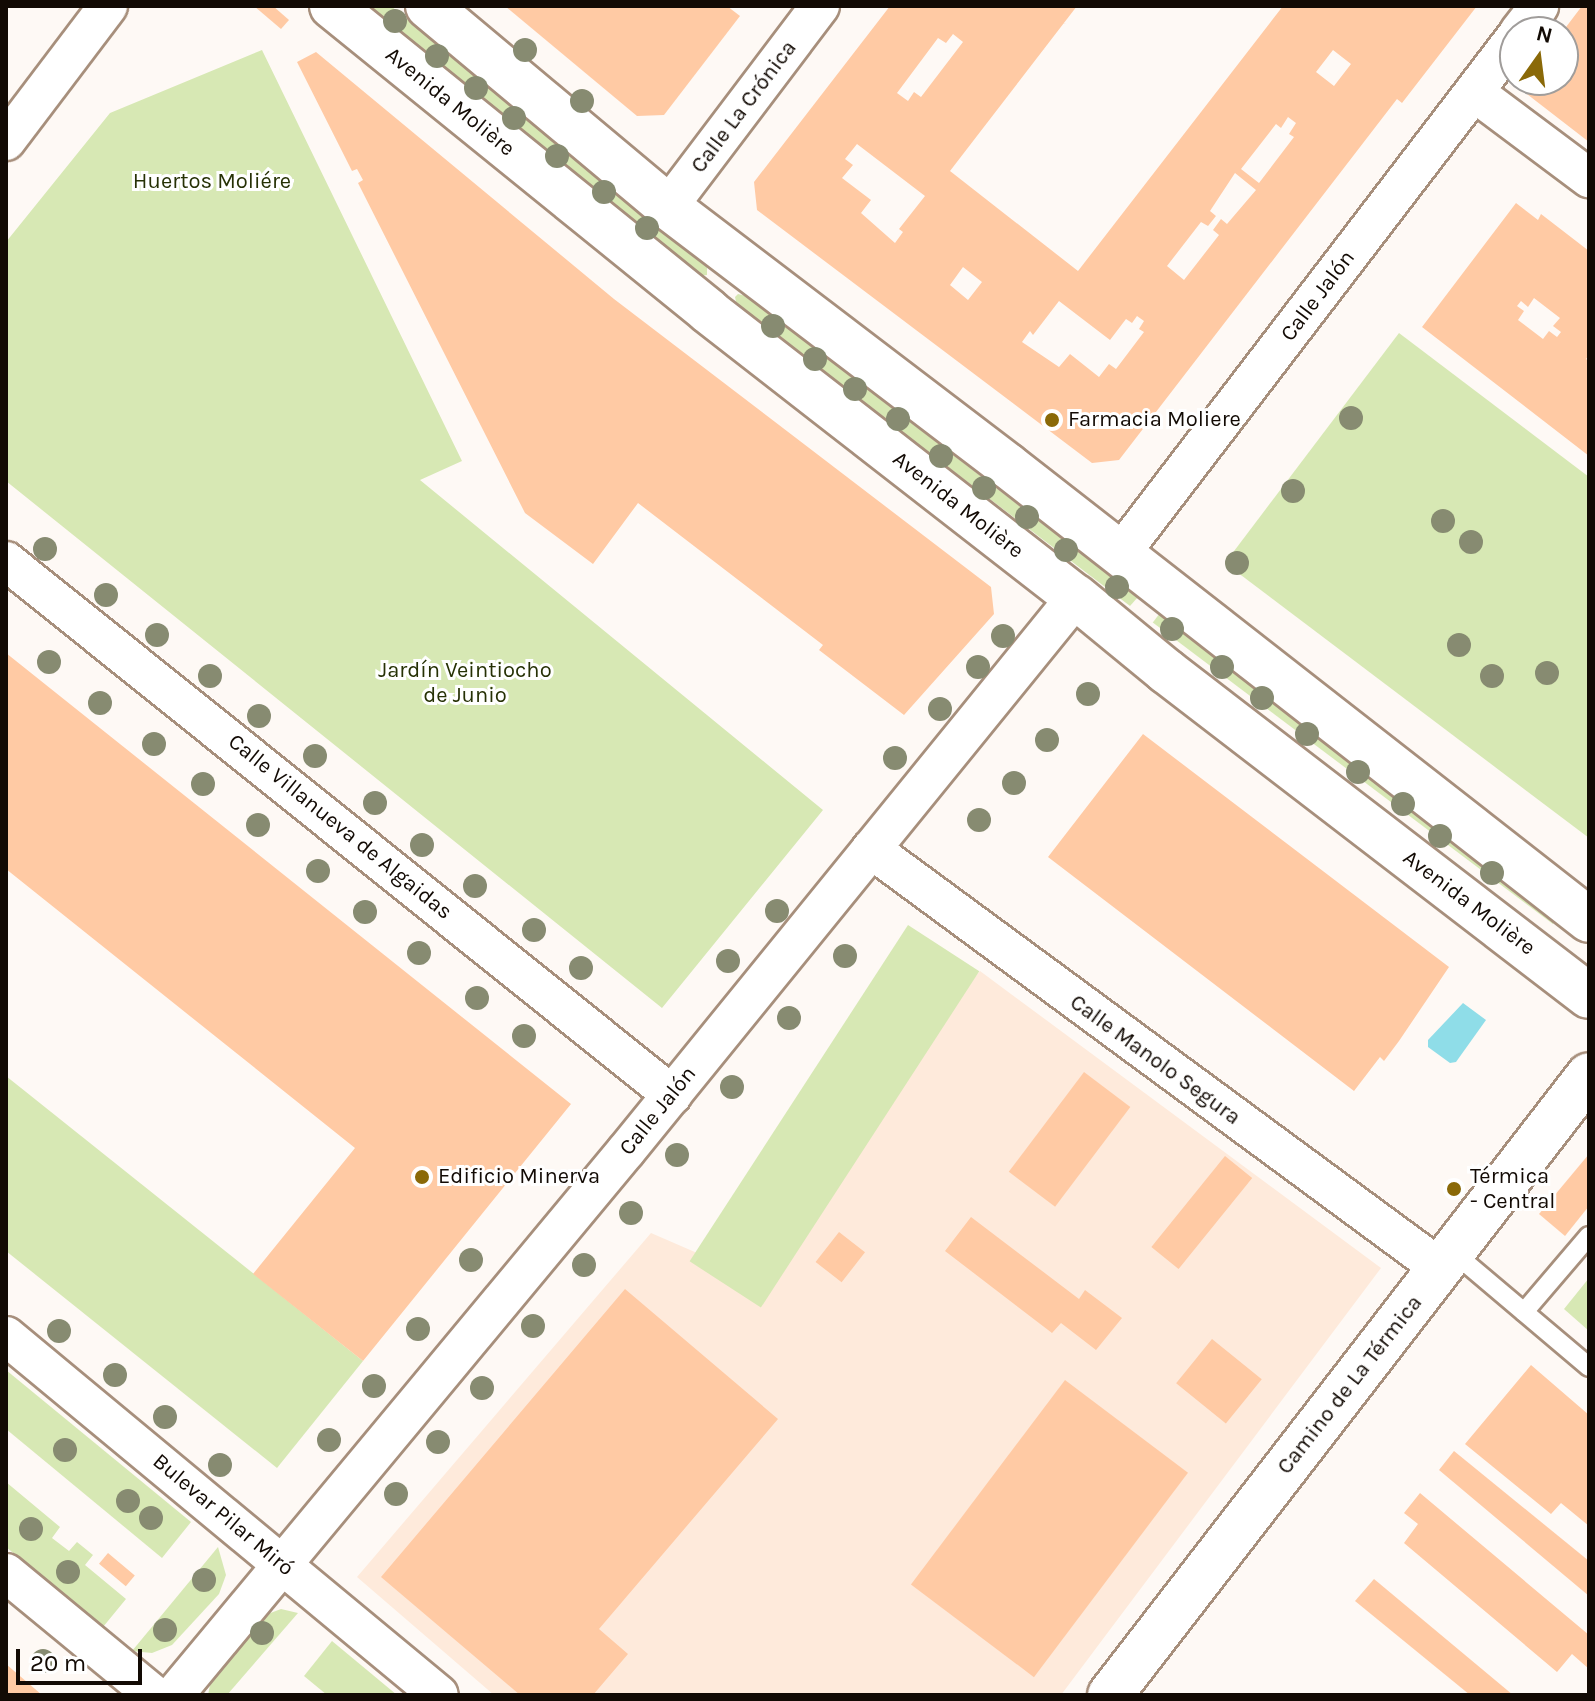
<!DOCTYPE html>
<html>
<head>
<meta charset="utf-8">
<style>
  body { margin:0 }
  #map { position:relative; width:1595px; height:1701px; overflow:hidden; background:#fef9f5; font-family:Karla,sans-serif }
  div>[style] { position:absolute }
  .built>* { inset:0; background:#feeadb }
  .green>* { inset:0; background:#d7e8b4; transform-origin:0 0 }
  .water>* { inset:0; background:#8fdde8 }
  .building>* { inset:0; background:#ffcaa4; transform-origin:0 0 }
  .roads { filter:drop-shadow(2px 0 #a78f7c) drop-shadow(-2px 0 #a78f7c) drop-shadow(0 2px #a78f7c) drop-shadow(0 -2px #a78f7c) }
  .service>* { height:18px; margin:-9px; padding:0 9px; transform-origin:9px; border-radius:9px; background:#fff }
  .minor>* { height:38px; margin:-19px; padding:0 19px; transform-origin:19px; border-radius:19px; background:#fff }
  .secondary>* { height:44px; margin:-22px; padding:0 22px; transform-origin:22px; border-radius:22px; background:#fff }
  .primary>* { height:44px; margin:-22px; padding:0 22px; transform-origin:22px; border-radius:22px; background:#fff }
  .trees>* { width:24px; height:24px; margin:-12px; border-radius:50%; background:#878b71 }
  .dots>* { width:22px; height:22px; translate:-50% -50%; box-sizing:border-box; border:4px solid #fff; border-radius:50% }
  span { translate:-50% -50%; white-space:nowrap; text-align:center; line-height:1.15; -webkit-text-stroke:6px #fff; paint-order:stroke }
  .street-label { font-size:22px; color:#120a04 }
  .park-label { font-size:22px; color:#263105 }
  .poi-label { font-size:22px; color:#120a04 }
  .left { translate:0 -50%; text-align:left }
  .frame { position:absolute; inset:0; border:8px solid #120a04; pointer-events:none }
  .north { position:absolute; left:1499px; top:16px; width:80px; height:80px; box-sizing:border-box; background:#fff; border:2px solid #a09d9b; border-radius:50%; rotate:14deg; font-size:22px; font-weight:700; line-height:32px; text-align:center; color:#120a04 }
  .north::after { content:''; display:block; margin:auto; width:28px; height:36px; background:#8a6908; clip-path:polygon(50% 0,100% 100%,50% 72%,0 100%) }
  .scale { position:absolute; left:16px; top:1649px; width:126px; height:36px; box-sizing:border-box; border:4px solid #120a04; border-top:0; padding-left:10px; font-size:24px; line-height:28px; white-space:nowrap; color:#120a04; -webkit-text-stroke:6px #fff; paint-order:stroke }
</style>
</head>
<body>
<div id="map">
  <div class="built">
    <div style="clip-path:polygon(980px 971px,1381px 1268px,1061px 1695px,494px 1695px,357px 1577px,651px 1233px,734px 1269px)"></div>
  </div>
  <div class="green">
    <div style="clip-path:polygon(369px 6px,391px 6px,707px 266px,707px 275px,698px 276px)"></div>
    <div style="clip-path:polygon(262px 50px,462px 461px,420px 480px,823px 810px,662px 1008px,6px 481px,6px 242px,110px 113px)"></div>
    <div style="clip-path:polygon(738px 294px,746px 296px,1138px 597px,1130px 606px,737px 306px,735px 297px)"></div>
    <div style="clip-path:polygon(1399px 333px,1589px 477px,1589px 838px,1225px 563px)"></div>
    <div style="left:1160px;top:613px;width:501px;height:12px;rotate:37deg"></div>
    <div style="left:908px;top:925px;width:85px;height:401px;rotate:33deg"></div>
    <div style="clip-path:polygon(6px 1076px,363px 1361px,277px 1468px,6px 1251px)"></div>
    <div style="clip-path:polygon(1589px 1278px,1589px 1331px,1564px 1309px)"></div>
    <div style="clip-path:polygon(6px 1370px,191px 1522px,162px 1558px,6px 1429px)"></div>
    <div style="clip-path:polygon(6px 1482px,60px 1527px,52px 1538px,69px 1551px,77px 1542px,93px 1555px,85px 1565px,126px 1599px,103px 1627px,6px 1547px)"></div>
    <div style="clip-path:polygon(218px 1547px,226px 1575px,219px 1594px,172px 1645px,152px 1653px,132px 1651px)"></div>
    <div style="clip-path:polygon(281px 1609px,298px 1613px,227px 1695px,208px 1695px,212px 1675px,260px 1617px)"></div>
    <div style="clip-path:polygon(332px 1641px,397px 1695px,327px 1695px,304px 1676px)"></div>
  </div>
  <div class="water">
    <div style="clip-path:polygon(1463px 1003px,1486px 1020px,1456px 1062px,1450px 1063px,1428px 1047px,1428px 1040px)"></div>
  </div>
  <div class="building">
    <div style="clip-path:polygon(254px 6px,273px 6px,289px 20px,281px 29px)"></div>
    <div style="clip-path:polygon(505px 6px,727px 6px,740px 16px,664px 115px,637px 116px)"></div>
    <div style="clip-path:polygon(evenodd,890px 6px,1077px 6px,950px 171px,1078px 271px,1283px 6px,1477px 6px,1402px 103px,1397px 99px,1119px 460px,1092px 463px,757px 210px,754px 182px,890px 6px,953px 34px,963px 42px,921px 97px,914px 92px,908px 101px,897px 93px,938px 38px,946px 43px,953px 34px,890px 6px,1333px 50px,1351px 64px,1334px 86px,1316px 72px,1333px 50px,890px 6px,1288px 117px,1296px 123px,1289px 134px,1294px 137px,1259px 183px,1241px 169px,1276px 124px,1281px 128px,1288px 117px,890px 6px,857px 144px,925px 196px,899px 229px,903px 232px,895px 243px,861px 213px,871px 200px,842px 178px,853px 165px,845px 159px,857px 144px,890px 6px,1235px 173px,1256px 190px,1227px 224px,1221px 219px,1213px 230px,1219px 235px,1184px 280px,1167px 266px,1201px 222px,1208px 226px,1216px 216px,1210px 211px,1235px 173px,890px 6px,963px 267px,982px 282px,968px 300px,950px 285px,963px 267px,890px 6px,1059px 301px,1110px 340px,1126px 319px,1132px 323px,1137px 316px,1144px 321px,1139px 329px,1144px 332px,1116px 369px,1109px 364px,1099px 377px,1070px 354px,1059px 367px,1022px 342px,1030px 331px,1033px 335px,1059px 301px)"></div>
    <div style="clip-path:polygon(1582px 6px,1589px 6px,1589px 142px,1519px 88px,1525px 80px,1563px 80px,1563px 31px)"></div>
    <div style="clip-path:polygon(316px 52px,614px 299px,991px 587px,994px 614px,904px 715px,819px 650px,823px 645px,638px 503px,593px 564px,525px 513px,358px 183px,363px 180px,357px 169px,352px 171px,297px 62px)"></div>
    <div style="clip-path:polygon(evenodd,1516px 203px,1538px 220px,1541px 214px,1589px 251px,1589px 355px,1586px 359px,1589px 361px,1589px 456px,1422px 327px,1516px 203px,1534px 298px,1560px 318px,1553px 326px,1561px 332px,1557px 337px,1549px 331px,1543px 339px,1518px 320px,1524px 311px,1517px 306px,1521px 301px,1528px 307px,1534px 298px)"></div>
    <div style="clip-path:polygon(6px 653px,571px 1104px,363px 1361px,253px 1274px,355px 1148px,6px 869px)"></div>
    <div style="clip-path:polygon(1143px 734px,1449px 967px,1399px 1041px,1384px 1061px,1380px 1057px,1354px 1091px,1048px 857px)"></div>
    <div style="left:1084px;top:1072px;width:58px;height:125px;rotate:37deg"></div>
    <div style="clip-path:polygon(1589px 1154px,1589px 1206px,1565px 1236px,1539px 1214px)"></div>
    <div style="left:1225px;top:1156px;width:35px;height:117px;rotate:39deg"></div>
    <div style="clip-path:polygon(971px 1217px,1079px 1299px,1085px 1290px,1122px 1318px,1096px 1350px,1061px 1323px,1052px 1333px,945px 1251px)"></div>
    <div style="left:839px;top:1232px;width:33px;height:38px;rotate:38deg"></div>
    <div style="clip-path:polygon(625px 1289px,778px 1419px,599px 1629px,628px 1654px,593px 1695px,520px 1695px,381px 1577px)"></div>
    <div style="left:1212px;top:1339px;width:64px;height:57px;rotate:39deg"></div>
    <div style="clip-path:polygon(1531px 1365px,1589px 1415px,1589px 1526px,1561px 1503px,1551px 1514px,1465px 1444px)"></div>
    <div style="left:1065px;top:1380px;width:154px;height:256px;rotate:37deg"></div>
    <div style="clip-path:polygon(1454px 1451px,1589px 1561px,1589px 1596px,1439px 1470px)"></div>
    <div style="clip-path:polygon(1420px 1493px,1589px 1635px,1589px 1669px,1572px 1654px,1557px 1672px,1404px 1543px,1418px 1524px,1404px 1513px)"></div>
    <div style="left:108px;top:1553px;width:35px;height:14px;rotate:40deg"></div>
    <div style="clip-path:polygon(1374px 1579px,1513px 1695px,1470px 1695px,1355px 1601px)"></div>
    <div style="clip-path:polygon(6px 1664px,42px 1695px,6px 1695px)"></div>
  </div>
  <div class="roads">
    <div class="service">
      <div style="left:1453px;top:1252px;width:178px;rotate:40.2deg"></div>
      <div style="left:1524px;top:1312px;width:100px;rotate:-49.5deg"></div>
    </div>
    <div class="minor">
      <div style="left:1519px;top:32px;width:33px;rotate:-52deg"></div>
      <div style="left:1474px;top:92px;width:144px;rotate:36.8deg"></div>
      <div style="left:6px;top:141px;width:169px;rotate:-52.9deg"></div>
      <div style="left:668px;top:207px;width:252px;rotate:-52.9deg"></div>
      <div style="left:1121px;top:553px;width:648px;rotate:-52.58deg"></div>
      <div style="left:6px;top:561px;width:854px;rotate:38.72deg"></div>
      <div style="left:871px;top:849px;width:707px;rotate:36.37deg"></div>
      <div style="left:6px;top:1336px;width:562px;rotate:39.66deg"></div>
      <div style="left:6px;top:1573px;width:192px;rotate:39.5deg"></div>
      <div style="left:174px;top:1695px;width:707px;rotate:-50.28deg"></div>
      <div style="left:626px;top:1151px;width:714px;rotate:-50.91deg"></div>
    </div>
    <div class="secondary">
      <div style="left:1110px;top:1695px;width:783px;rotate:-52.31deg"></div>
    </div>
    <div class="primary">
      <div style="left:332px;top:6px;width:484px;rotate:39deg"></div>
      <div style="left:708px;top:311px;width:466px;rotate:37.9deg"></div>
      <div style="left:1076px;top:597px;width:117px;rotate:39.4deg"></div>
      <div style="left:1166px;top:671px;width:533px;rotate:37.54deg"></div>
      <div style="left:428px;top:6px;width:313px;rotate:39.9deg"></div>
      <div style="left:668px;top:207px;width:427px;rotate:37.3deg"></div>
      <div style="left:1008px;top:466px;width:737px;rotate:38deg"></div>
    </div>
  </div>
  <div class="trees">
    <div style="left:395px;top:21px"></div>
    <div style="left:525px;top:50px"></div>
    <div style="left:437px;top:56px"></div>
    <div style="left:476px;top:88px"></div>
    <div style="left:582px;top:101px"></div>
    <div style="left:514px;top:118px"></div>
    <div style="left:557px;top:156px"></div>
    <div style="left:604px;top:192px"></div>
    <div style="left:647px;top:228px"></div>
    <div style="left:773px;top:326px"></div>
    <div style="left:815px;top:359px"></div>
    <div style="left:855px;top:389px"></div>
    <div style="left:1351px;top:418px"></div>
    <div style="left:898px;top:419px"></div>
    <div style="left:941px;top:456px"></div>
    <div style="left:984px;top:488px"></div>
    <div style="left:1293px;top:491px"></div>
    <div style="left:1027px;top:517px"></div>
    <div style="left:1443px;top:521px"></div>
    <div style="left:1471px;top:542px"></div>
    <div style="left:45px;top:549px"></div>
    <div style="left:1066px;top:550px"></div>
    <div style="left:1237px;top:563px"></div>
    <div style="left:1117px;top:587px"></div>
    <div style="left:106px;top:595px"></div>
    <div style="left:1172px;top:629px"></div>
    <div style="left:157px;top:635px"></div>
    <div style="left:1003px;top:636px"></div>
    <div style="left:1459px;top:645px"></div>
    <div style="left:49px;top:662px"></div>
    <div style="left:978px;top:667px"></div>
    <div style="left:1222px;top:667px"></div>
    <div style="left:1547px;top:673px"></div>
    <div style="left:210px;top:676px"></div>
    <div style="left:1492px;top:676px"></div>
    <div style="left:1088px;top:694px"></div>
    <div style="left:1262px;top:698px"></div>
    <div style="left:100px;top:703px"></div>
    <div style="left:940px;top:709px"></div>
    <div style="left:259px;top:716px"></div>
    <div style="left:1307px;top:734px"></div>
    <div style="left:1047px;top:740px"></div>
    <div style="left:154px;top:744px"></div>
    <div style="left:315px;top:756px"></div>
    <div style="left:895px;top:758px"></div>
    <div style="left:1358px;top:772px"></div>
    <div style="left:1014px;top:783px"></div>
    <div style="left:203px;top:784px"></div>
    <div style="left:375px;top:803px"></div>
    <div style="left:1403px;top:804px"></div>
    <div style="left:979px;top:820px"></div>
    <div style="left:258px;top:825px"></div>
    <div style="left:1440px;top:836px"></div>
    <div style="left:422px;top:845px"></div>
    <div style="left:318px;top:871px"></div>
    <div style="left:1492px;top:873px"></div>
    <div style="left:475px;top:886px"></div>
    <div style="left:777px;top:911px"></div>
    <div style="left:365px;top:912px"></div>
    <div style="left:534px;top:930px"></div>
    <div style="left:419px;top:953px"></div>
    <div style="left:845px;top:956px"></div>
    <div style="left:728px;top:961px"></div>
    <div style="left:581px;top:968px"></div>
    <div style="left:477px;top:998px"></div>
    <div style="left:789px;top:1018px"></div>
    <div style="left:524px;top:1036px"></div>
    <div style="left:732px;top:1087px"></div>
    <div style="left:677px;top:1155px"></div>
    <div style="left:631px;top:1213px"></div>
    <div style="left:471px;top:1260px"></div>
    <div style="left:584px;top:1265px"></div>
    <div style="left:533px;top:1326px"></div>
    <div style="left:418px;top:1329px"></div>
    <div style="left:59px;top:1331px"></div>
    <div style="left:115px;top:1375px"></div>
    <div style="left:374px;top:1386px"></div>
    <div style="left:482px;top:1388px"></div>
    <div style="left:165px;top:1417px"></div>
    <div style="left:329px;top:1440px"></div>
    <div style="left:438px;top:1442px"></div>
    <div style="left:65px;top:1450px"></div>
    <div style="left:220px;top:1465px"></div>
    <div style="left:396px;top:1494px"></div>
    <div style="left:128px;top:1501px"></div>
    <div style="left:151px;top:1518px"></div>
    <div style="left:31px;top:1529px"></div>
    <div style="left:68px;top:1572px"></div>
    <div style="left:204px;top:1580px"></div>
    <div style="left:165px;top:1630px"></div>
    <div style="left:262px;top:1633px"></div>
    <div style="left:43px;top:1661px"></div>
  </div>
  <div class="dots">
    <div style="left:1052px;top:420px;background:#8a6908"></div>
    <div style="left:422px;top:1177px;background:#8a6908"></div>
    <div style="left:1454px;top:1189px;background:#8a6908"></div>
  </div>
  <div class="street-label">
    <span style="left:450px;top:102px;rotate:39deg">Avenida Molière</span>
    <span style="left:744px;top:107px;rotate:-53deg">Calle La Crónica</span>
    <span style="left:1318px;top:296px;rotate:-53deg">Calle Jalón</span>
    <span style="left:958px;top:505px;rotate:38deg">Avenida Molière</span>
    <span style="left:340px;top:827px;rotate:39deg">Calle Villanueva de Algaidas</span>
    <span style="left:1469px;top:903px;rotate:37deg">Avenida Molière</span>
    <span style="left:1155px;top:1060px;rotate:36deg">Calle Manolo Segura</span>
    <span style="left:658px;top:1111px;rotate:-51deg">Calle Jalón</span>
    <span style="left:1350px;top:1385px;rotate:-52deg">Camino de La Térmica</span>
    <span style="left:223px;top:1515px;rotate:40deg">Bulevar Pilar Miró</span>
  </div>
  <div class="park-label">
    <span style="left:212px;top:182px">Huertos Moliére</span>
    <span style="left:465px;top:683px">Jardín Veintiocho<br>de Junio</span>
  </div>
  <div class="poi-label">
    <span class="left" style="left:1068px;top:420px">Farmacia Moliere</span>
    <span class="left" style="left:1470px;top:1189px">Térmica<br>- Central</span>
    <span class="left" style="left:438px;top:1177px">Edificio Minerva</span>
  </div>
  <div class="frame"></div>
  <div class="north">N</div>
  <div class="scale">20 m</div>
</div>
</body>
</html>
